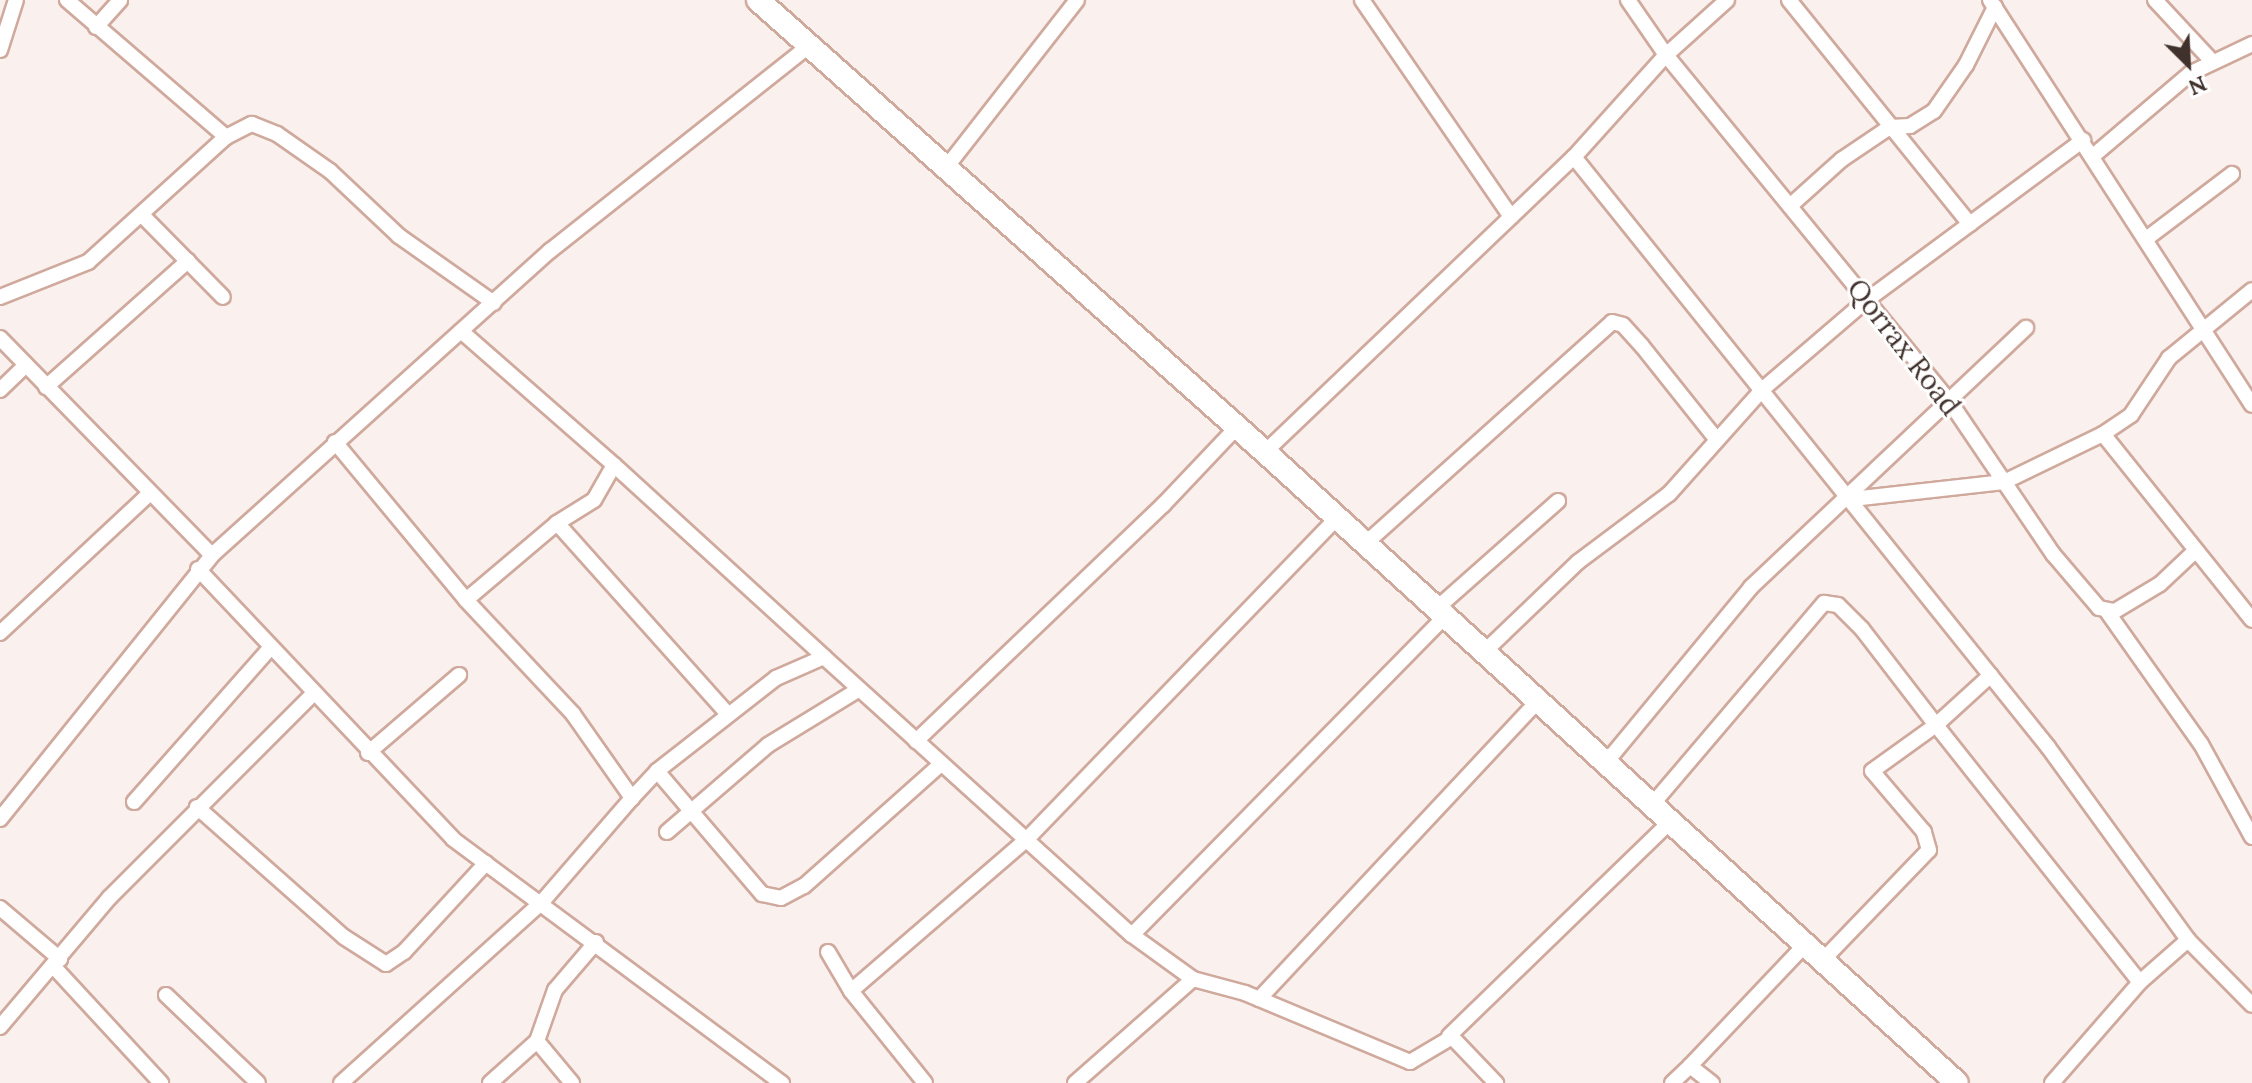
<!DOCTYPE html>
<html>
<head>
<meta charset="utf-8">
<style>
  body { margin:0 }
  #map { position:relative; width:2252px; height:1083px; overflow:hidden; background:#faf1ef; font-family:Lora,serif }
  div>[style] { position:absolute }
  .roads { filter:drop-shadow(2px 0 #d0a99d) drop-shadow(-2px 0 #d0a99d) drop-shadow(0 2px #d0a99d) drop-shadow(0 -2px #d0a99d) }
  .minor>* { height:14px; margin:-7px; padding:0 7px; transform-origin:7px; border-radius:7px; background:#fff }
  .primary>* { height:22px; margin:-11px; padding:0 11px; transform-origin:11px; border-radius:11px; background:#fff }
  span { translate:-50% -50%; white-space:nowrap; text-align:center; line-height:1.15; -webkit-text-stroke:6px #fff; paint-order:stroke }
  .street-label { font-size:28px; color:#41312c }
  .north { position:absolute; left:2148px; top:24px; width:80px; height:80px; -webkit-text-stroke:6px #fff; paint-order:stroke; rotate:156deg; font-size:22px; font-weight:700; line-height:32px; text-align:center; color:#41312c }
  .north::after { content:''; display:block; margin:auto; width:28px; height:36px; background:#41312c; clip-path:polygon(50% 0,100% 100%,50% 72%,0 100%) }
</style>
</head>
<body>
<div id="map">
  <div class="roads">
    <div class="minor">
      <div style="left:67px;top:0;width:210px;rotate:40.7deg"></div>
      <div style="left:1362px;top:0;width:263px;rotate:55.5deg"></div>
      <div style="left:1628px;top:0;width:67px;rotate:55.4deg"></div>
      <div style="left:1666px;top:55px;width:445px;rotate:50.7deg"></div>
      <div style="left:1948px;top:399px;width:187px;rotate:55.9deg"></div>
      <div style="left:2053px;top:554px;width:71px;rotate:49.6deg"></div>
      <div style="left:2099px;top:608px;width:16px;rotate:11deg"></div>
      <div style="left:2115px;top:611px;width:52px;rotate:-31deg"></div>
      <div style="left:2160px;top:584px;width:48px;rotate:-43.3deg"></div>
      <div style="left:1789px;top:0;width:288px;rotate:51.1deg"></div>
      <div style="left:1990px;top:0;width:482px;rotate:57.1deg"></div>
      <div style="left:2155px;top:0;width:82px;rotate:47deg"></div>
      <div style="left:96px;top:27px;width:36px;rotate:-48deg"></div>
      <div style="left:0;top:50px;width:52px;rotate:-72.3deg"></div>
      <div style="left:2093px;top:156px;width:128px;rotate:-40.3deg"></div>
      <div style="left:2191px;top:73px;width:68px;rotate:-25.4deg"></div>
      <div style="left:1574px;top:157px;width:757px;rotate:51.22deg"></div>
      <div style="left:2048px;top:747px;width:238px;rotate:54deg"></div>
      <div style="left:2188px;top:940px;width:91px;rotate:45.4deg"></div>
      <div style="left:945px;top:169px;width:214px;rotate:-52deg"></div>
      <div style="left:1790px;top:206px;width:69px;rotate:-42deg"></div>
      <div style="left:1841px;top:160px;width:59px;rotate:-34deg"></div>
      <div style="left:1890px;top:127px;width:20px;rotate:-3deg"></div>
      <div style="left:1910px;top:126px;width:28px;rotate:-32deg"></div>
      <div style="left:1934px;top:111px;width:56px;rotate:-55.2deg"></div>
      <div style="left:1966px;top:65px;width:65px;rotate:-63.4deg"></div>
      <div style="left:142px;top:215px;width:115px;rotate:45.4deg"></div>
      <div style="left:2146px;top:239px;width:108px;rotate:-37.1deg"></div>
      <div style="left:0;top:297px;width:95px;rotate:-21.7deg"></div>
      <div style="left:88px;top:262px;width:186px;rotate:-42.2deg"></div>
      <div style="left:226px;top:137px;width:29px;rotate:-27deg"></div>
      <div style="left:252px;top:124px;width:27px;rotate:22deg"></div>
      <div style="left:277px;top:134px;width:65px;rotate:34.9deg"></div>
      <div style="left:330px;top:171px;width:95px;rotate:43.3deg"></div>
      <div style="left:399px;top:236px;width:116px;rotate:35.2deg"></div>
      <div style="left:461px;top:331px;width:203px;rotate:41.2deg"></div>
      <div style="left:614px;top:465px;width:40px;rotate:119.7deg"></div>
      <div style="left:594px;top:500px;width:44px;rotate:148.1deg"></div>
      <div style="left:557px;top:523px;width:119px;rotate:139.8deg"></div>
      <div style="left:0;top:338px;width:303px;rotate:45.7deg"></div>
      <div style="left:46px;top:387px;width:190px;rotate:-41.6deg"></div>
      <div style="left:0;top:390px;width:36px;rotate:-44deg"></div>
      <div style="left:2103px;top:434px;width:238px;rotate:51.3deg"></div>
      <div style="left:335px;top:442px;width:205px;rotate:50.3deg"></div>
      <div style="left:466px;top:600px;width:156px;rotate:46.8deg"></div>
      <div style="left:573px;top:714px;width:103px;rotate:54.9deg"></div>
      <div style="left:632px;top:798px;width:139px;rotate:130.9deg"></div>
      <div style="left:541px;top:903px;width:269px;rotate:138deg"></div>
      <div style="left:1265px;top:452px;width:427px;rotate:-43.7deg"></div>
      <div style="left:1574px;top:157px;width:137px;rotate:-48deg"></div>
      <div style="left:1666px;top:55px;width:82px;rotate:-42deg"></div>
      <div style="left:614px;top:465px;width:285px;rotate:42.4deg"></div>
      <div style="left:1852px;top:499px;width:153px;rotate:-6.4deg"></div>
      <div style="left:2004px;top:482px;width:110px;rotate:-25.9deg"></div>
      <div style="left:2103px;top:434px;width:34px;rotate:-34deg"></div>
      <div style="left:2131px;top:415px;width:69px;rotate:-56.3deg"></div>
      <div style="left:2169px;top:358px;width:107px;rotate:-39.3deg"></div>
      <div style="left:557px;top:523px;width:256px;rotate:48.2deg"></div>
      <div style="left:1365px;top:544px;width:332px;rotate:-41.9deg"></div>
      <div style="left:1612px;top:322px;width:11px;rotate:15deg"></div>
      <div style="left:1623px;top:325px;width:28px;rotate:48deg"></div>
      <div style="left:1642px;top:346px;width:120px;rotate:51.4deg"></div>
      <div style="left:198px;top:569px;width:371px;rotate:46.6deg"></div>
      <div style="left:453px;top:839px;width:410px;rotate:36.6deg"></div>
      <div style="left:1436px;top:609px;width:163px;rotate:-41.5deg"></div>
      <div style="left:2106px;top:610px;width:164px;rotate:54.7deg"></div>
      <div style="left:2201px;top:744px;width:106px;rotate:61.3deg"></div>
      <div style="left:0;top:633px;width:204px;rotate:-43deg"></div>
      <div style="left:1482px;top:654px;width:133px;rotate:-43.8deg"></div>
      <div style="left:1578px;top:562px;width:114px;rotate:-36.8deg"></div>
      <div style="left:1669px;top:494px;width:141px;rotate:-48.2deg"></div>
      <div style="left:1763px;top:389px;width:137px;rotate:-40.6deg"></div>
      <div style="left:1867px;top:300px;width:269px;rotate:-36.5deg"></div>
      <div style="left:916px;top:741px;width:342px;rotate:-43.7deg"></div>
      <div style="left:1163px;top:505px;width:106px;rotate:-46.5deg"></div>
      <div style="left:368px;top:753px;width:120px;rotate:-40.6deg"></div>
      <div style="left:1604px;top:765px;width:231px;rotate:-50.4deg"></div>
      <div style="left:1751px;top:587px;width:378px;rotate:-43.3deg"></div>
      <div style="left:657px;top:771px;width:162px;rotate:49.5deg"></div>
      <div style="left:762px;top:894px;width:19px;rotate:12deg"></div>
      <div style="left:781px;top:898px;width:26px;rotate:-28deg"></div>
      <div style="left:804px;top:886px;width:183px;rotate:-41.7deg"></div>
      <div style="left:632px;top:798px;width:37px;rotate:-47deg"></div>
      <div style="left:657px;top:771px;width:151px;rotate:-38deg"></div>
      <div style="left:776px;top:678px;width:52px;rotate:-23.6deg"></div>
      <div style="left:824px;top:657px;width:415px;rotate:42.1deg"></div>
      <div style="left:134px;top:802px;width:207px;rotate:-48.5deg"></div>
      <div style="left:1651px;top:806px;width:267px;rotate:-49.6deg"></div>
      <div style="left:1824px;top:603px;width:14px;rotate:8deg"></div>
      <div style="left:1838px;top:605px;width:34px;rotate:45deg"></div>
      <div style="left:1862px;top:629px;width:121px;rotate:52.4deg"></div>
      <div style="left:1936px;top:725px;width:74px;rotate:-42.3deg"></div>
      <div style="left:197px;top:807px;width:196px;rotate:41.5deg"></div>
      <div style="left:344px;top:937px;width:50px;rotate:32.7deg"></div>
      <div style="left:386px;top:964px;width:22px;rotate:-34deg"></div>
      <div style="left:404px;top:952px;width:121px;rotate:-47.3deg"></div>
      <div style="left:0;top:819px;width:339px;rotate:-51.2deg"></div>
      <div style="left:212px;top:555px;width:455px;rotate:-42deg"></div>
      <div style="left:550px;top:251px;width:332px;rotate:-38.4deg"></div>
      <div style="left:667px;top:832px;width:133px;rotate:-40.7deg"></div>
      <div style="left:768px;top:745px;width:103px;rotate:-31.5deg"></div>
      <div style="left:0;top:908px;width:79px;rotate:40.4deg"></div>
      <div style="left:828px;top:952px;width:45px;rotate:59.5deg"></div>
      <div style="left:851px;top:991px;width:118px;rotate:51.2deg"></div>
      <div style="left:1822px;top:961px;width:154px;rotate:-46.1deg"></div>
      <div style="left:1929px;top:850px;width:19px;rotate:-106deg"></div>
      <div style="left:1924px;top:832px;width:80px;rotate:-130.4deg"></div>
      <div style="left:1872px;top:771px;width:79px;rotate:-35.7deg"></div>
      <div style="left:1936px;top:725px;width:328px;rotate:51.6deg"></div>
      <div style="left:54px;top:967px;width:158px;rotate:47.3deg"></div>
      <div style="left:1193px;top:979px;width:54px;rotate:15.1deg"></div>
      <div style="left:1245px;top:993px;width:179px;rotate:22.7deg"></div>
      <div style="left:1410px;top:1062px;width:49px;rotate:-30.8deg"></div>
      <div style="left:1452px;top:1037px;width:64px;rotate:46.3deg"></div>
      <div style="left:851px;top:991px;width:230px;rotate:-40.8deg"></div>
      <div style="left:1025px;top:841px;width:449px;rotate:-46deg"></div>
      <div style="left:166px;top:995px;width:127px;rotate:43.7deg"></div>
      <div style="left:1259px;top:999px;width:405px;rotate:-46.9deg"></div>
      <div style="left:0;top:1027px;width:170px;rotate:-49.8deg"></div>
      <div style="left:110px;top:897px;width:288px;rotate:-45deg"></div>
      <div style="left:1449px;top:1036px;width:308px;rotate:-44.1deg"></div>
      <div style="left:537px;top:1041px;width:55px;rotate:50.2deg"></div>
      <div style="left:1690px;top:1066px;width:167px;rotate:-46.5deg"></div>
      <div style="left:490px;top:1083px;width:63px;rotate:-41.8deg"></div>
      <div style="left:537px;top:1041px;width:54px;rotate:-70.6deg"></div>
      <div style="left:555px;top:990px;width:63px;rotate:-49.5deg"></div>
      <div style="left:1075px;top:1083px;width:157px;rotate:-41.4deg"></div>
      <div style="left:1193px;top:979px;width:75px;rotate:-144.2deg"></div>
      <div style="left:1132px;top:935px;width:445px;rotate:-45.5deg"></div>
      <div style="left:1672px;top:1083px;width:25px;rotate:-43deg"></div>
      <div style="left:1690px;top:1066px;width:28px;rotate:38deg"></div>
      <div style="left:2052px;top:1083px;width:134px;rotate:-48.9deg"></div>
      <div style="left:2140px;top:982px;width:64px;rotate:-41.2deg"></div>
    </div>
    <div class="primary">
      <div style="left:758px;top:0;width:679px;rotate:41.72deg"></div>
      <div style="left:1265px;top:452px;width:936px;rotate:42.36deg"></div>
    </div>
  </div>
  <div class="street-label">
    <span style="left:1904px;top:347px;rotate:52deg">Qorrax Road</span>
  </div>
  <div class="north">N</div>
</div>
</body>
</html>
